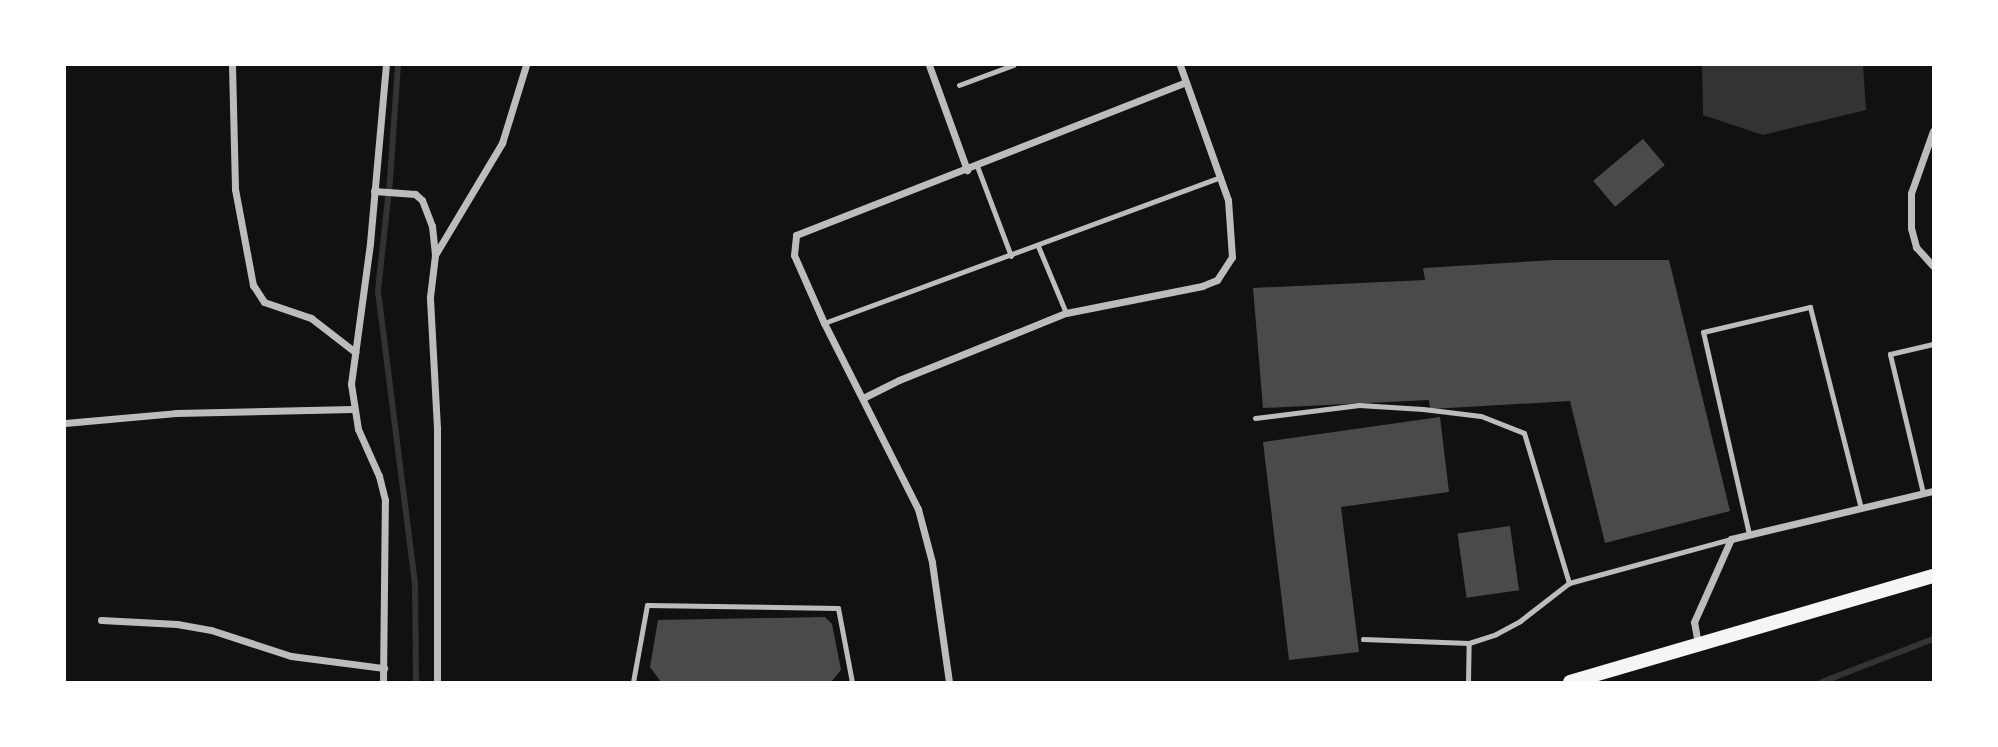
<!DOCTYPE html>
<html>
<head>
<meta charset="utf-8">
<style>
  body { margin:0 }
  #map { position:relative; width:1998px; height:747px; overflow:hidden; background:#111; font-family:"Source Sans 3",sans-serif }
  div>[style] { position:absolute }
  .water>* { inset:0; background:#333 }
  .stream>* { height:6px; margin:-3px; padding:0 3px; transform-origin:3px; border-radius:3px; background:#333 }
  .building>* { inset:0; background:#4a4a4a; transform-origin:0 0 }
  .service>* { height:5px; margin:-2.5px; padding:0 2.5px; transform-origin:2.5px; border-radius:2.5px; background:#bcbcbc }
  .minor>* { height:7px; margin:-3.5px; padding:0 3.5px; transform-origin:3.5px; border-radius:3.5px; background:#bcbcbc }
  .secondary>* { height:14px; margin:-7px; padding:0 7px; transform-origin:7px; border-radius:7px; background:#f5f5f5 }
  span { translate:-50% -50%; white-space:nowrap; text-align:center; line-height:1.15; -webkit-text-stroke:6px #fff; paint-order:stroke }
  .frame { position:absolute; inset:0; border:66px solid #fff; pointer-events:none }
</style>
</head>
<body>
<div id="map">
  <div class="water">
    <div style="clip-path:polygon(1702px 65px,1863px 65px,1866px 110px,1763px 135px,1703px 115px)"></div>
  </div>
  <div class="stream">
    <div style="left:398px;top:65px;width:115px;rotate:94deg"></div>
    <div style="left:390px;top:180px;width:112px;rotate:96.2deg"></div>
    <div style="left:378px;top:291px;width:294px;rotate:82.8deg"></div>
    <div style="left:415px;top:583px;width:99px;rotate:89.4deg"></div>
    <div style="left:1822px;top:682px;width:119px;rotate:-21.2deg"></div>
  </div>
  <div class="building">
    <div style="left:1643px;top:139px;width:34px;height:65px;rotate:50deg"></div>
    <div style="clip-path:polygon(1553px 260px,1669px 260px,1730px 511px,1605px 543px,1570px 401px,1430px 409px,1429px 400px,1263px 408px,1253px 288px,1425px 280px,1423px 268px)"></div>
    <div style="clip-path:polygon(1440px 417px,1449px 492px,1341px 507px,1359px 652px,1289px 660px,1263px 442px)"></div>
    <div style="left:1510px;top:526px;width:65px;height:53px;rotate:82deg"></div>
    <div style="clip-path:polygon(825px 617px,832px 624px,841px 670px,831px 682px,661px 682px,650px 667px,658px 620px)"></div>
  </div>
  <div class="service">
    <div style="left:959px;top:85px;width:58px;rotate:-20.3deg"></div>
    <div style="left:977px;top:166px;width:96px;rotate:69.3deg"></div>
    <div style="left:1038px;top:246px;width:73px;rotate:67.3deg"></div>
    <div style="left:824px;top:323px;width:423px;rotate:-20.2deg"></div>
    <div style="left:1255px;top:418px;width:105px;rotate:-7.1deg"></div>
    <div style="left:1359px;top:405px;width:64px;rotate:3.6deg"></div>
    <div style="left:1423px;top:409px;width:58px;rotate:6.9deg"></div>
    <div style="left:1481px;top:416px;width:46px;rotate:21.6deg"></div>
    <div style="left:1524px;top:433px;width:157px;rotate:73.3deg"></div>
    <div style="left:1923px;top:493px;width:143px;rotate:-103.4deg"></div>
    <div style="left:1890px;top:354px;width:44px;rotate:-13.1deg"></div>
    <div style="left:1749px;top:534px;width:207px;rotate:-102.8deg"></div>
    <div style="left:1703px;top:332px;width:110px;rotate:-13.2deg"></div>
    <div style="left:1810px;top:307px;width:207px;rotate:75.8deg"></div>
    <div style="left:1363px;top:639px;width:106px;rotate:2.2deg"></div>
    <div style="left:1469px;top:643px;width:28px;rotate:-18deg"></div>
    <div style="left:1496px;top:634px;width:27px;rotate:-28deg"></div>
    <div style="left:1520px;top:621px;width:62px;rotate:-37.8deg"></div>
    <div style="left:1569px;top:583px;width:168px;rotate:-15.2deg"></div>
    <div style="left:633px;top:682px;width:78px;rotate:-79.7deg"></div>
    <div style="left:647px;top:605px;width:191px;rotate:0.9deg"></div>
    <div style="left:838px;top:608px;width:75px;rotate:79.3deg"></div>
    <div style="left:1468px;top:682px;width:39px;rotate:-89deg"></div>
  </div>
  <div class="minor">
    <div style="left:232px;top:65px;width:124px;rotate:88.6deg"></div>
    <div style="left:235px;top:189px;width:98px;rotate:79.4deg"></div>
    <div style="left:253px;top:285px;width:20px;rotate:57deg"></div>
    <div style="left:264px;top:302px;width:50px;rotate:18.8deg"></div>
    <div style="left:311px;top:318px;width:56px;rotate:37.7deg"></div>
    <div style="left:929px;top:65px;width:112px;rotate:70.1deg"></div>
    <div style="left:1933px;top:131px;width:66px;rotate:109.5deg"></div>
    <div style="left:1911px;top:193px;width:35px;rotate:90deg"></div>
    <div style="left:1911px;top:228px;width:20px;rotate:75deg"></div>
    <div style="left:1916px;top:247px;width:25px;rotate:48deg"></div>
    <div style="left:374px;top:191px;width:41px;rotate:4.2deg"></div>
    <div style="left:415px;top:194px;width:9px;rotate:41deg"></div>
    <div style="left:422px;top:200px;width:28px;rotate:69deg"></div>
    <div style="left:432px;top:226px;width:29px;rotate:84deg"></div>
    <div style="left:863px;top:398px;width:40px;rotate:-26.6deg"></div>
    <div style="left:899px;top:380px;width:180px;rotate:-21.9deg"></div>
    <div style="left:1066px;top:313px;width:139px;rotate:-11.2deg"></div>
    <div style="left:1202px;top:286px;width:16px;rotate:-22deg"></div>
    <div style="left:1217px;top:280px;width:27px;rotate:-57deg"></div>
    <div style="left:1232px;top:257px;width:57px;rotate:-94deg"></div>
    <div style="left:1228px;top:200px;width:143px;rotate:-109.6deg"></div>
    <div style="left:65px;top:423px;width:111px;rotate:-5.1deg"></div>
    <div style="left:176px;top:413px;width:177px;rotate:-1.3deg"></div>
    <div style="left:101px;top:620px;width:76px;rotate:3deg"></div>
    <div style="left:177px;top:624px;width:35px;rotate:10deg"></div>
    <div style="left:211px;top:630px;width:84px;rotate:18deg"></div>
    <div style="left:291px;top:656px;width:94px;rotate:7.4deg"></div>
    <div style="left:1698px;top:644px;width:22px;rotate:-100deg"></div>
    <div style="left:1694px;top:622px;width:91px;rotate:-66deg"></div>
    <div style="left:1731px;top:539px;width:208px;rotate:-13.4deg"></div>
    <div style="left:383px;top:682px;width:182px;rotate:-89.4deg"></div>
    <div style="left:385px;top:500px;width:25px;rotate:-104deg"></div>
    <div style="left:379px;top:476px;width:51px;rotate:-114.1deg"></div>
    <div style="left:358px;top:429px;width:46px;rotate:-98.8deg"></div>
    <div style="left:351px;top:384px;width:142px;rotate:-82.3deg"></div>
    <div style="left:370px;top:243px;width:179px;rotate:-84.9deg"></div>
    <div style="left:437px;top:682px;width:254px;rotate:-90deg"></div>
    <div style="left:437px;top:428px;width:131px;rotate:-93.1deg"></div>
    <div style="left:430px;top:297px;width:42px;rotate:-83.2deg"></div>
    <div style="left:435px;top:255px;width:131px;rotate:-59.1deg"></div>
    <div style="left:502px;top:143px;width:82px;rotate:-72.9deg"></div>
    <div style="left:949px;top:682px;width:121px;rotate:-98.1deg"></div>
    <div style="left:932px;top:562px;width:55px;rotate:-104.8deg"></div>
    <div style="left:918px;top:509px;width:208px;rotate:-116.8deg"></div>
    <div style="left:824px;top:323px;width:74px;rotate:-113.8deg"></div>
    <div style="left:794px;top:255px;width:20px;rotate:-84deg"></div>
    <div style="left:796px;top:235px;width:417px;rotate:-21.4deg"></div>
  </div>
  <div class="secondary">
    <div style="left:1570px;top:682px;width:378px;rotate:-16.3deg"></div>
  </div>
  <div class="frame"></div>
</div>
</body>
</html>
